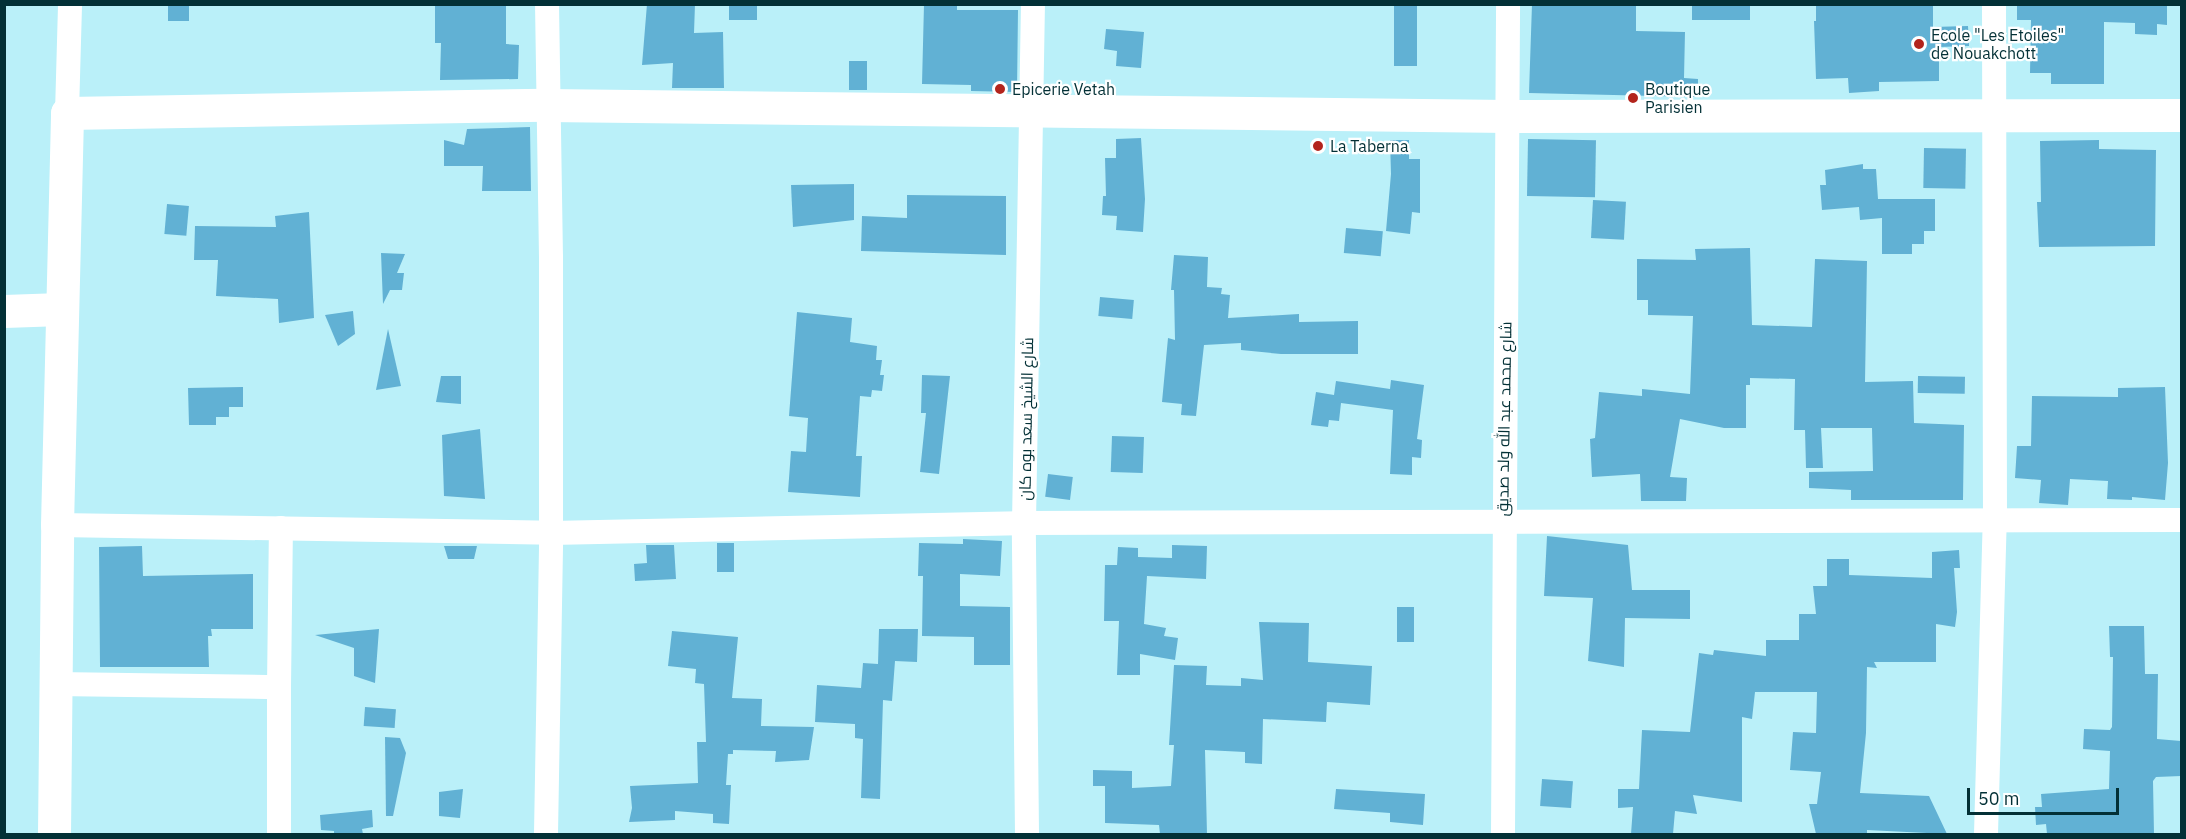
<!DOCTYPE html>
<html>
<head>
<meta charset="utf-8">
<style>
  body { margin:0 }
  #map { position:relative; width:2186px; height:839px; overflow:hidden; background:#baf0f9; font-family:"IBM Plex Sans",Cairo,sans-serif }
  div>[style] { position:absolute }
  .building>* { inset:0; background:#61b1d4; transform-origin:0 0 }
  .street>* { height:24px; margin:-12px; padding:0 12px; transform-origin:12px; border-radius:12px; background:#fff }
  .secondary>* { height:33px; margin:-16.5px; padding:0 16.5px; transform-origin:16.5px; border-radius:16.5px; background:#fff }
  .dots>* { width:16px; height:16px; translate:-50% -50%; box-sizing:border-box; border:3px solid #fff; border-radius:50% }
  span { translate:-50% -50%; white-space:nowrap; text-align:center; line-height:1.15; -webkit-text-stroke:4.5px #fff; paint-order:stroke }
  .poi-label { font-size:16px; color:#033036 }
  .left { translate:0 -50%; text-align:left }
  .street-label { font-size:16px; color:#033036 }
  .frame { position:absolute; inset:0; border:6px solid #033036; pointer-events:none }
  .scale { position:absolute; left:1967px; top:788px; width:152px; height:27px; box-sizing:border-box; border:3px solid #033036; border-top:0; padding-left:8px; font-size:18px; line-height:21px; white-space:nowrap; color:#033036; -webkit-text-stroke:4px #fff; paint-order:stroke }
</style>
</head>
<body>
<div id="map">
  <div class="building">
    <div style="left:168px;top:4px;width:21px;height:17px"></div>
    <div style="clip-path:polygon(435px 4px,506px 4px,506px 44px,519px 45px,518px 79px,440px 80px,441px 43px,435px 43px)"></div>
    <div style="clip-path:polygon(647px 4px,695px 4px,694px 33px,723px 32px,724px 88px,672px 88px,673px 63px,642px 65px)"></div>
    <div style="left:729px;top:4px;width:28px;height:16px"></div>
    <div style="clip-path:polygon(924px 4px,957px 4px,957px 10px,1018px 10px,1017px 92px,971px 91px,971px 85px,922px 84px)"></div>
    <div style="left:1394px;top:4px;width:23px;height:62px"></div>
    <div style="clip-path:polygon(1532px 4px,1636px 4px,1636px 31px,1685px 32px,1684px 78px,1698px 79px,1698px 97px,1529px 93px)"></div>
    <div style="left:1692px;top:4px;width:58px;height:16px"></div>
    <div style="clip-path:polygon(1816px 4px,1933px 4px,1933px 27px,1968px 26px,1969px 46px,1939px 47px,1939px 81px,1879px 82px,1879px 91px,1849px 93px,1848px 78px,1816px 79px,1814px 21px,1816px 21px)"></div>
    <div style="clip-path:polygon(2017px 4px,2167px 4px,2167px 25px,2157px 24px,2157px 35px,2135px 34px,2135px 23px,2104px 22px,2104px 84px,2051px 84px,2051px 73px,2030px 73px,2031px 20px,2017px 20px)"></div>
    <div style="clip-path:polygon(1106px 29px,1144px 32px,1141px 68px,1116px 66px,1117px 51px,1104px 49px)"></div>
    <div style="left:849px;top:61px;width:18px;height:29px"></div>
    <div style="clip-path:polygon(530px 127px,531px 191px,482px 191px,483px 166px,444px 166px,444px 140px,464px 145px,467px 129px)"></div>
    <div style="clip-path:polygon(1141px 138px,1145px 199px,1143px 232px,1116px 230px,1117px 216px,1102px 215px,1103px 196px,1106px 196px,1105px 158px,1116px 158px,1116px 139px)"></div>
    <div style="left:1528px;top:139px;width:68px;height:57px;rotate:1deg"></div>
    <div style="clip-path:polygon(1390px 140px,1409px 140px,1409px 159px,1420px 159px,1420px 213px,1412px 212px,1410px 234px,1386px 231px,1391px 174px)"></div>
    <div style="clip-path:polygon(2099px 140px,2099px 149px,2156px 150px,2155px 246px,2039px 247px,2037px 202px,2041px 202px,2040px 141px)"></div>
    <div style="left:1924px;top:148px;width:42px;height:40px;rotate:1deg"></div>
    <div style="clip-path:polygon(1863px 164px,1863px 169px,1876px 169px,1878px 199px,1935px 199px,1935px 231px,1924px 231px,1924px 244px,1912px 244px,1912px 254px,1882px 254px,1882px 218px,1860px 220px,1859px 207px,1822px 210px,1820px 185px,1826px 185px,1825px 170px)"></div>
    <div style="clip-path:polygon(854px 184px,854px 220px,793px 227px,791px 185px)"></div>
    <div style="clip-path:polygon(907px 195px,1006px 196px,1006px 255px,861px 251px,862px 216px,907px 218px)"></div>
    <div style="left:1593px;top:200px;width:33px;height:38px;rotate:3deg"></div>
    <div style="left:167px;top:204px;width:22px;height:30px;rotate:5deg"></div>
    <div style="clip-path:polygon(309px 212px,314px 318px,279px 323px,278px 299px,216px 296px,218px 260px,194px 260px,195px 226px,276px 227px,275px 216px)"></div>
    <div style="left:1346px;top:228px;width:37px;height:25px;rotate:5deg"></div>
    <div style="clip-path:polygon(1750px 248px,1752px 325px,1812px 327px,1815px 259px,1867px 261px,1865px 382px,1913px 381px,1914px 423px,1964px 425px,1963px 500px,1851px 500px,1851px 490px,1809px 488px,1809px 472px,1873px 471px,1872px 428px,1821px 428px,1823px 468px,1806px 468px,1805px 430px,1794px 430px,1795px 379px,1750px 378px,1750px 385px,1746px 385px,1746px 428px,1724px 428px,1680px 419px,1670px 477px,1687px 478px,1686px 501px,1641px 501px,1640px 474px,1592px 477px,1590px 439px,1595px 438px,1599px 392px,1642px 396px,1642px 389px,1690px 394px,1693px 316px,1648px 315px,1648px 300px,1637px 300px,1637px 259px,1696px 260px,1695px 249px)"></div>
    <div style="clip-path:polygon(381px 253px,405px 254px,397px 273px,404px 273px,402px 290px,390px 290px,383px 304px)"></div>
    <div style="clip-path:polygon(1174px 255px,1208px 257px,1207px 287px,1222px 288px,1221px 294px,1230px 295px,1228px 318px,1299px 314px,1299px 322px,1358px 321px,1358px 354px,1281px 354px,1241px 350px,1241px 343px,1204px 345px,1196px 416px,1181px 415px,1182px 404px,1162px 402px,1168px 338px,1175px 340px,1174px 290px,1171px 290px)"></div>
    <div style="left:1100px;top:297px;width:34px;height:19px;rotate:5deg"></div>
    <div style="clip-path:polygon(353px 311px,355px 334px,338px 346px,325px 315px)"></div>
    <div style="clip-path:polygon(797px 312px,852px 318px,850px 342px,877px 346px,876px 360px,882px 360px,880px 375px,884px 375px,882px 391px,872px 390px,871px 397px,860px 396px,856px 456px,862px 456px,860px 497px,788px 492px,791px 451px,806px 452px,808px 418px,789px 416px)"></div>
    <div style="clip-path:polygon(388px 329px,401px 386px,376px 390px)"></div>
    <div style="clip-path:polygon(922px 375px,950px 376px,939px 474px,920px 472px,926px 413px,921px 413px)"></div>
    <div style="clip-path:polygon(441px 376px,461px 376px,461px 404px,436px 402px)"></div>
    <div style="left:1918px;top:376px;width:47px;height:17px;rotate:1deg"></div>
    <div style="clip-path:polygon(1391px 380px,1424px 385px,1417px 439px,1422px 440px,1421px 458px,1412px 457px,1412px 475px,1390px 474px,1393px 410px,1341px 403px,1339px 421px,1329px 420px,1328px 427px,1311px 425px,1316px 392px,1334px 395px,1336px 381px,1390px 389px)"></div>
    <div style="clip-path:polygon(243px 387px,243px 407px,229px 407px,229px 417px,216px 417px,216px 425px,189px 425px,188px 388px)"></div>
    <div style="clip-path:polygon(2165px 387px,2168px 463px,2165px 500px,2132px 497px,2132px 500px,2107px 499px,2108px 481px,2070px 479px,2068px 505px,2039px 503px,2041px 480px,2015px 478px,2017px 446px,2031px 446px,2032px 396px,2118px 397px,2118px 388px)"></div>
    <div style="clip-path:polygon(480px 429px,485px 499px,444px 496px,442px 435px)"></div>
    <div style="left:1112px;top:436px;width:32px;height:36px;rotate:2deg"></div>
    <div style="left:1048px;top:474px;width:25px;height:23px;rotate:7deg"></div>
    <div style="clip-path:polygon(1547px 536px,1628px 545px,1632px 590px,1690px 590px,1690px 619px,1625px 618px,1624px 667px,1588px 661px,1593px 598px,1544px 596px)"></div>
    <div style="clip-path:polygon(963px 539px,1002px 541px,1000px 576px,960px 574px,960px 606px,1010px 607px,1010px 665px,974px 665px,974px 637px,922px 636px,923px 576px,918px 576px,919px 543px,963px 544px)"></div>
    <div style="left:734px;top:543px;width:29px;height:17px;rotate:90deg"></div>
    <div style="clip-path:polygon(646px 545px,674px 545px,676px 579px,635px 581px,634px 564px,647px 563px)"></div>
    <div style="clip-path:polygon(1172px 545px,1207px 546px,1206px 579px,1147px 576px,1144px 624px,1166px 628px,1164px 636px,1178px 638px,1175px 660px,1140px 654px,1140px 675px,1117px 675px,1119px 621px,1104px 621px,1105px 565px,1117px 565px,1118px 547px,1138px 548px,1138px 557px,1172px 558px)"></div>
    <div style="clip-path:polygon(142px 546px,143px 576px,253px 574px,253px 629px,211px 629px,212px 636px,208px 636px,209px 667px,100px 667px,99px 547px)"></div>
    <div style="clip-path:polygon(444px 546px,477px 546px,474px 559px,448px 559px)"></div>
    <div style="clip-path:polygon(1959px 550px,1960px 568px,1954px 568px,1957px 612px,1955px 627px,1936px 624px,1936px 662px,1874px 662px,1877px 668px,1867px 667px,1866px 733px,1860px 793px,1929px 796px,1947px 834px,1867px 830px,1867px 834px,1816px 834px,1809px 804px,1817px 804px,1821px 772px,1790px 770px,1793px 732px,1816px 733px,1817px 692px,1755px 692px,1752px 719px,1742px 717px,1742px 802px,1693px 795px,1697px 814px,1675px 811px,1673px 834px,1631px 834px,1633px 807px,1618px 808px,1618px 789px,1639px 789px,1642px 730px,1690px 732px,1699px 653px,1713px 655px,1714px 650px,1766px 656px,1766px 640px,1799px 640px,1799px 614px,1816px 614px,1813px 586px,1827px 586px,1827px 559px,1849px 559px,1849px 575px,1932px 578px,1932px 552px)"></div>
    <div style="left:1397px;top:607px;width:17px;height:35px"></div>
    <div style="clip-path:polygon(1259px 622px,1309px 623px,1308px 662px,1372px 666px,1370px 705px,1327px 702px,1326px 722px,1263px 719px,1262px 764px,1245px 763px,1245px 752px,1205px 750px,1207px 834px,1160px 834px,1159px 825px,1105px 823px,1105px 786px,1093px 786px,1093px 770px,1132px 771px,1132px 788px,1171px 786px,1174px 745px,1169px 745px,1174px 665px,1207px 666px,1206px 685px,1241px 686px,1241px 678px,1263px 680px)"></div>
    <div style="clip-path:polygon(2109px 626px,2144px 626px,2145px 674px,2158px 674px,2157px 739px,2181px 741px,2181px 776px,2156px 777px,2153px 781px,2154px 834px,2047px 834px,2046px 824px,2036px 825px,2035px 807px,2042px 807px,2041px 794px,2109px 789px,2110px 751px,2083px 749px,2084px 729px,2110px 730px,2112px 727px,2113px 657px,2110px 657px)"></div>
    <div style="clip-path:polygon(379px 629px,375px 683px,354px 676px,354px 648px,315px 635px)"></div>
    <div style="clip-path:polygon(879px 629px,918px 629px,917px 662px,895px 661px,892px 701px,883px 700px,880px 799px,861px 798px,863px 739px,855px 738px,855px 724px,815px 722px,817px 685px,861px 688px,863px 663px,878px 664px)"></div>
    <div style="clip-path:polygon(672px 631px,738px 637px,732px 698px,762px 699px,761px 726px,814px 727px,809px 760px,775px 762px,776px 751px,733px 750px,733px 754px,728px 754px,726px 785px,731px 785px,729px 824px,713px 823px,713px 814px,675px 811px,675px 820px,629px 822px,632px 808px,630px 786px,698px 783px,697px 742px,706px 742px,704px 684px,695px 683px,696px 669px,668px 666px)"></div>
    <div style="left:365px;top:707px;width:31px;height:19px;rotate:4deg"></div>
    <div style="clip-path:polygon(385px 737px,400px 738px,406px 753px,393px 816px,386px 816px)"></div>
    <div style="left:1542px;top:779px;width:31px;height:27px;rotate:4deg"></div>
    <div style="clip-path:polygon(463px 789px,460px 818px,439px 816px,439px 792px)"></div>
    <div style="clip-path:polygon(1336px 789px,1425px 794px,1423px 825px,1390px 822px,1390px 813px,1334px 809px)"></div>
    <div style="clip-path:polygon(372px 810px,373px 827px,362px 829px,363px 834px,334px 834px,334px 831px,321px 830px,320px 815px)"></div>
  </div>
  <div class="street">
    <div style="left:67px;top:113px;width:109px;rotate:-88.4deg"></div>
    <div style="left:57px;top:525px;width:494px;rotate:0.9deg"></div>
    <div style="left:551px;top:533px;width:473px;rotate:-1.2deg"></div>
    <div style="left:1024px;top:523px;width:1158px;rotate:-0.15deg"></div>
    <div style="left:55px;top:684px;width:224px;rotate:0.8deg"></div>
    <div style="left:279px;top:687px;width:159px;rotate:-89.3deg"></div>
    <div style="left:279px;top:834px;width:147px;rotate:-90deg"></div>
    <div style="left:546px;top:834px;width:301px;rotate:-89deg"></div>
    <div style="left:551px;top:533px;width:275px;rotate:-90deg"></div>
    <div style="left:551px;top:258px;width:254px;rotate:-90.9deg"></div>
    <div style="left:1027px;top:834px;width:311px;rotate:-90.6deg"></div>
    <div style="left:1024px;top:523px;width:519px;rotate:-89.01deg"></div>
    <div style="left:1503px;top:834px;width:830px;rotate:-89.65deg"></div>
    <div style="left:1986px;top:834px;width:313px;rotate:-88.4deg"></div>
    <div style="left:1995px;top:521px;width:517px;rotate:-90.11deg"></div>
  </div>
  <div class="secondary">
    <div style="left:4px;top:311px;width:57px;rotate:-2deg"></div>
    <div style="left:54px;top:834px;width:309px;rotate:-89.4deg"></div>
    <div style="left:57px;top:525px;width:412px;rotate:-88.6deg"></div>
    <div style="left:67px;top:113px;width:479px;rotate:-1deg"></div>
    <div style="left:546px;top:105px;width:963px;rotate:0.65deg"></div>
    <div style="left:1509px;top:116px;width:673px;rotate:-0.09deg"></div>
  </div>
  <div class="dots">
    <div style="left:1919px;top:44px;background:#b3241c"></div>
    <div style="left:1000px;top:89px;background:#b3241c"></div>
    <div style="left:1633px;top:98px;background:#b3241c"></div>
    <div style="left:1318px;top:146px;background:#b3241c"></div>
  </div>
  <div class="poi-label">
    <span class="left" style="left:1931px;top:44px">Ecole "Les Etoiles"<br>de Nouakchott</span>
    <span class="left" style="left:1012px;top:89px">Epicerie Vetah</span>
    <span class="left" style="left:1645px;top:98px">Boutique<br>Parisien</span>
    <span class="left" style="left:1330px;top:146px">La Taberna</span>
  </div>
  <div class="street-label">
    <span style="left:1026px;top:419px;rotate:-89deg">شارع الشيخ سعد بوه كان</span>
    <span style="left:1504px;top:419px;rotate:-89deg">شارع محمد عبد الله ولد صديق</span>
  </div>
  <div class="frame"></div>
  <div class="scale">50 m</div>
</div>
</body>
</html>
